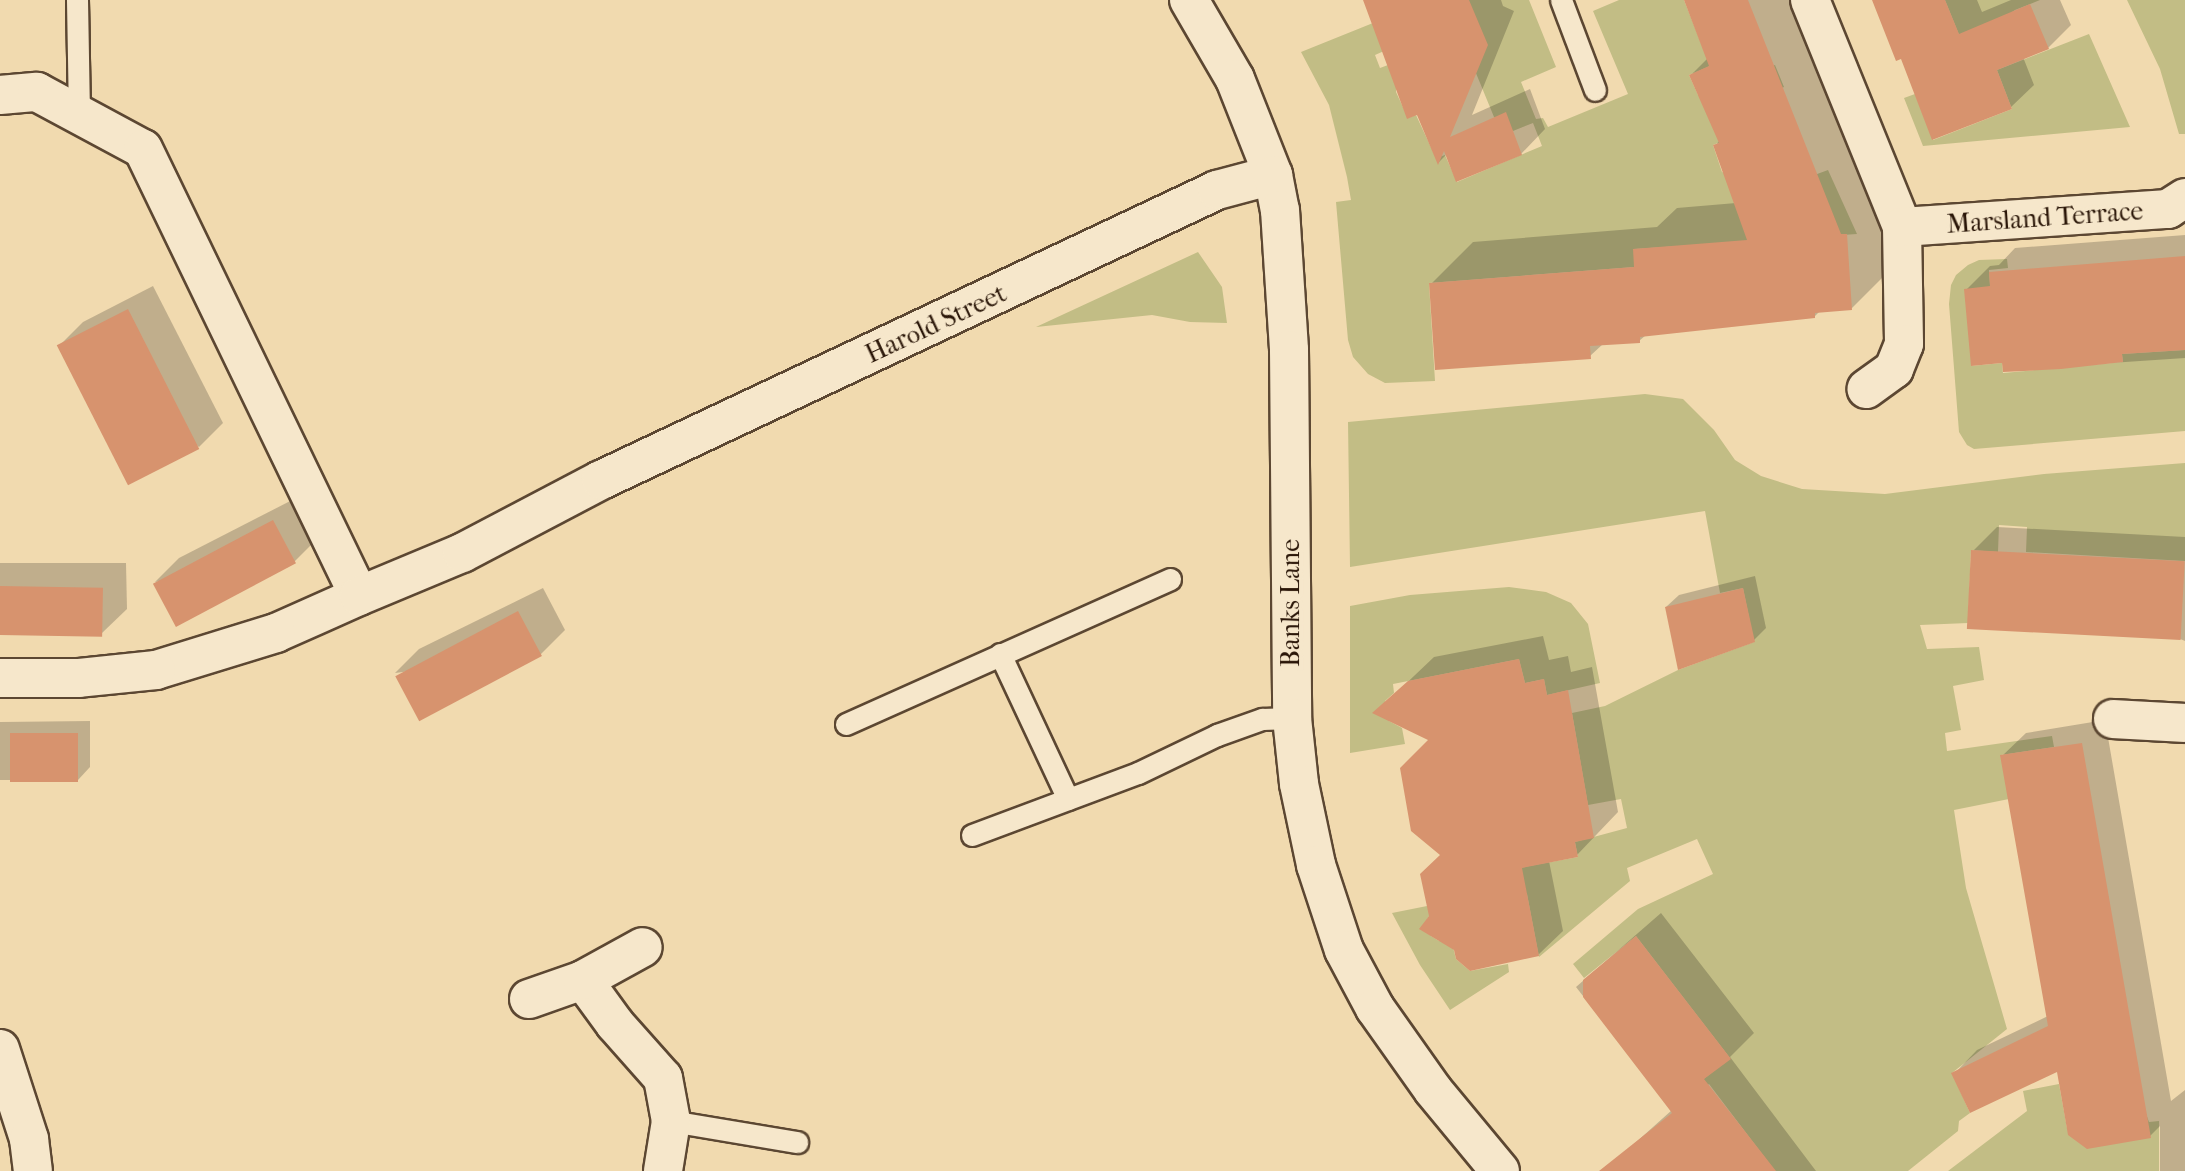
<!DOCTYPE html>
<html>
<head>
<meta charset="utf-8">
<style>
  body { margin:0 }
  #map { position:relative; width:2185px; height:1171px; overflow:hidden; background:#f1daaf; font-family:"IM FELL French Canon",serif }
  div>[style] { position:absolute }
  .green>* { inset:0; background:#c2bd85 }
  .shadow>* { inset:0; background:#0003 }
  .building>* { inset:0; background:#d7936e; transform-origin:0 0 }
  .roads { filter:drop-shadow(2px 0 #5c4732) drop-shadow(-2px 0 #5c4732) drop-shadow(0 2px #5c4732) drop-shadow(0 -2px #5c4732) }
  .lane>* { height:21px; margin:-10.5px; padding:0 10.5px; transform-origin:10.5px; border-radius:10.5px; background:#f6e7cb }
  .street>* { height:38px; margin:-19px; padding:0 19px; transform-origin:19px; border-radius:19px; background:#f6e7cb }
  .secondary>* { height:38px; margin:-19px; padding:0 19px; transform-origin:19px; border-radius:19px; background:#f6e7cb }
  span { translate:-50% -50%; white-space:nowrap; text-align:center; line-height:1.15; -webkit-text-stroke:7px #f6e7cb; paint-order:stroke }
  .street-label { font-size:26px; color:#2a1608 }
</style>
</head>
<body>
<div id="map">
  <div class="green">
    <div style="clip-path:polygon(1439px 0,1529px 0,1556px 67px,1521px 82px,1536px 119px,1543px 118px,1548px 127px,1628px 94px,1593px 11px,1619px 0,1684px 0,1710px 66px,1689px 75px,1698px 95px,1775px 65px,1784px 87px,1749px 101px,1733px 137px,1713px 145px,1722px 172px,1774px 190px,1828px 170px,1857px 234px,1634px 249px,1634px 267px,1429px 283px,1435px 381px,1385px 383px,1368px 374px,1353px 357px,1348px 340px,1336px 202px,1351px 200px,1347px 177px,1329px 105px,1301px 52px,1373px 23px,1384px 51px,1375px 55px,1380px 68px,1396px 62px,1396px 92px,1408px 118px,1416px 115px,1436px 158px,1445px 155px,1457px 182px,1542px 146px,1533px 123px,1513px 131px,1494px 117px,1471px 61px)"></div>
    <div style="clip-path:polygon(1945px 0,2040px 0,2015px 10px,1964px 47px)"></div>
    <div style="clip-path:polygon(2127px 0,2185px 0,2185px 134px,2179px 134px,2160px 69px)"></div>
    <div style="clip-path:polygon(2089px 34px,2130px 127px,1923px 146px,1904px 98px,1915px 94px,1933px 140px,2012px 109px,1997px 70px)"></div>
    <div style="clip-path:polygon(1198px 252px,1222px 287px,1227px 323px,1190px 322px,1152px 315px,1036px 327px)"></div>
    <div style="clip-path:polygon(2007px 259px,2008px 268px,1989px 270px,1990px 286px,1971px 366px,2002px 363px,2003px 373px,2123px 362px,2122px 354px,2185px 350px,2185px 431px,1974px 449px,1967px 445px,1959px 432px,1949px 304px,1951px 285px,1956px 275px,1968px 265px,1979px 260px)"></div>
    <div style="clip-path:polygon(1645px 394px,1683px 399px,1714px 430px,1735px 460px,1761px 476px,1802px 489px,1885px 494px,2044px 474px,2185px 463px,2185px 561px,2026px 552px,2027px 527px,1999px 525px,1998px 552px,1971px 550px,1968px 623px,1920px 625px,1927px 649px,1979px 647px,1984px 680px,1953px 686px,1961px 730px,1945px 733px,1947px 751px,2052px 736px,2054px 747px,2001px 755px,2009px 799px,1954px 810px,1966px 888px,2007px 1029px,1952px 1073px,1970px 1113px,1959px 1121px,1958px 1131px,1908px 1171px,1775px 1171px,1709px 1084px,1685px 1103px,1681px 1097px,1730px 1058px,1636px 936px,1584px 978px,1573px 964px,1638px 909px,1713px 874px,1697px 839px,1627px 868px,1630px 881px,1539px 957px,1527px 894px,1508px 870px,1578px 857px,1575px 842px,1627px 828px,1621px 799px,1588px 805px,1572px 713px,1605px 706px,1678px 670px,1754px 642px,1743px 588px,1720px 593px,1705px 511px,1350px 567px,1348px 422px)"></div>
    <div style="clip-path:polygon(1509px 587px,1546px 592px,1571px 603px,1588px 624px,1600px 683px,1547px 695px,1544px 679px,1525px 683px,1519px 659px,1393px 684px,1394px 693px,1385px 701px,1389px 721px,1402px 728px,1405px 744px,1350px 753px,1350px 606px,1410px 595px)"></div>
    <div style="clip-path:polygon(1432px 905px,1433px 911px,1427px 919px,1431px 936px,1439px 941px,1451px 939px,1456px 959px,1470px 971px,1508px 964px,1509px 972px,1450px 1010px,1420px 965px,1392px 913px)"></div>
    <div style="clip-path:polygon(2059px 1084px,2067px 1128px,2146px 1114px,2149px 1122px,2159px 1121px,2159px 1171px,1948px 1171px,2027px 1111px,2023px 1091px)"></div>
  </div>
  <div class="shadow">
    <div style="clip-path:polygon(1365px 0,1501px 0,1503px 6px,1514px 11px,1472px 115px,1530px 89px,1545px 129px,1521px 154px,1447px 154px,1439px 162px)"></div>
    <div style="clip-path:polygon(1686px 0,1806px 0,1883px 193px,1894px 266px,1852px 308px,1820px 311px,1814px 317px,1646px 335px,1639px 341px,1603px 344px,1590px 356px,1431px 284px,1473px 242px,1657px 227px,1677px 208px,1736px 203px,1715px 146px,1720px 140px,1691px 75px,1708px 58px)"></div>
    <div style="clip-path:polygon(1873px 0,1977px 0,1982px 12px,2011px 0,2060px 0,2071px 25px,2048px 48px,2023px 57px,2034px 85px,2011px 107px,1933px 138px,1902px 56px)"></div>
    <div style="clip-path:polygon(2185px 235px,2185px 358px,2004px 370px,2004px 362px,1966px 290px,1990px 266px,1999px 265px,2015px 248px)"></div>
    <div style="clip-path:polygon(153px 286px,223px 423px,199px 447px,59px 346px,83px 322px)"></div>
    <div style="clip-path:polygon(298px 497px,319px 537px,295px 561px,155px 582px,179px 558px)"></div>
    <div style="clip-path:polygon(1997px 527px,2185px 537px,2185px 641px,1973px 551px)"></div>
    <div style="clip-path:polygon(0 563px,126px 563px,127px 609px,102px 633px,0 634px)"></div>
    <div style="clip-path:polygon(1755px 576px,1766px 628px,1754px 640px,1666px 607px,1679px 595px)"></div>
    <div style="clip-path:polygon(543px 588px,565px 630px,540px 655px,395px 673px,419px 649px)"></div>
    <div style="clip-path:polygon(1543px 636px,1549px 660px,1568px 656px,1571px 672px,1592px 667px,1618px 812px,1577px 855px,1549px 861px,1563px 931px,1538px 955px,1431px 917px,1442px 855px,1430px 740px,1375px 713px,1434px 657px)"></div>
    <div style="clip-path:polygon(2105px 720px,2171px 1101px,2185px 1090px,2185px 1171px,2160px 1171px,2160px 1126px,2150px 1136px,2058px 1069px,1954px 1074px,1977px 1050px,2048px 1016px,2002px 756px,2026px 733px)"></div>
    <div style="clip-path:polygon(90px 721px,90px 767px,78px 780px,0 780px,0 722px)"></div>
    <div style="clip-path:polygon(1661px 913px,1754px 1033px,1730px 1057px,1816px 1171px,1639px 1171px,1624px 1153px,1672px 1110px,1576px 987px)"></div>
  </div>
  <div class="building">
    <div style="clip-path:polygon(1363px 0,1469px 0,1488px 45px,1450px 137px,1506px 112px,1522px 155px,1456px 182px,1444px 151px,1438px 165px,1417px 115px,1407px 119px)"></div>
    <div style="clip-path:polygon(1684px 0,1748px 0,1841px 234px,1847px 234px,1852px 310px,1815px 313px,1815px 318px,1640px 337px,1640px 343px,1590px 346px,1591px 359px,1435px 370px,1429px 283px,1634px 267px,1633px 249px,1747px 240px,1713px 145px,1719px 143px,1689px 75px,1709px 66px)"></div>
    <div style="clip-path:polygon(1872px 0,1945px 0,1959px 34px,2030px 4px,2049px 49px,1997px 70px,2012px 109px,1932px 140px,1901px 59px,1896px 61px)"></div>
    <div style="clip-path:polygon(2185px 256px,2185px 350px,2122px 354px,2123px 362px,2061px 369px,2003px 372px,2002px 363px,1971px 366px,1964px 289px,1990px 286px,1989px 272px)"></div>
    <div style="left:128px;top:309px;width:157px;height:80px;rotate:63deg"></div>
    <div style="left:273px;top:520px;width:49px;height:136px;rotate:62deg"></div>
    <div style="left:1971px;top:550px;width:214px;height:79px;rotate:3deg"></div>
    <div style="left:0;top:586px;width:103px;height:49px;rotate:1deg"></div>
    <div style="clip-path:polygon(1743px 588px,1755px 642px,1678px 670px,1665px 607px)"></div>
    <div style="left:518px;top:611px;width:51px;height:139px;rotate:62deg"></div>
    <div style="clip-path:polygon(1519px 659px,1525px 683px,1544px 679px,1547px 695px,1568px 690px,1594px 838px,1575px 842px,1578px 857px,1522px 868px,1539px 956px,1470px 971px,1456px 959px,1454px 950px,1419px 929px,1429px 916px,1420px 874px,1440px 855px,1411px 831px,1400px 768px,1428px 740px,1372px 713px,1408px 681px)"></div>
    <div style="left:10px;top:733px;width:68px;height:49px"></div>
    <div style="clip-path:polygon(2082px 743px,2151px 1138px,2087px 1149px,2068px 1135px,2057px 1072px,1970px 1113px,1951px 1073px,2048px 1026px,2000px 755px)"></div>
    <div style="clip-path:polygon(1636px 936px,1731px 1059px,1704px 1079px,1776px 1171px,1599px 1171px,1672px 1113px,1583px 997px,1583px 980px)"></div>
  </div>
  <div class="roads">
    <div class="lane">
      <div style="left:77px;top:0;width:115px;rotate:89deg"></div>
      <div style="left:1561px;top:0;width:96px;rotate:69.3deg"></div>
      <div style="left:1000px;top:654px;width:160px;rotate:64.9deg"></div>
      <div style="left:846px;top:724px;width:355px;rotate:-24.1deg"></div>
      <div style="left:972px;top:835px;width:177px;rotate:-20.5deg"></div>
      <div style="left:1138px;top:773px;width:88px;rotate:-25.7deg"></div>
      <div style="left:1217px;top:735px;width:48px;rotate:-19.6deg"></div>
      <div style="left:1262px;top:719px;width:30px;rotate:-2deg"></div>
      <div style="left:671px;top:1121px;width:128px;rotate:9.5deg"></div>
    </div>
    <div class="street">
      <div style="left:1810px;top:0;width:245px;rotate:67.9deg"></div>
      <div style="left:1902px;top:227px;width:117px;rotate:89deg"></div>
      <div style="left:1904px;top:344px;width:27px;rotate:112deg"></div>
      <div style="left:1894px;top:369px;width:34px;rotate:144deg"></div>
      <div style="left:0;top:95px;width:37px;rotate:-5deg"></div>
      <div style="left:37px;top:92px;width:120px;rotate:28.3deg"></div>
      <div style="left:143px;top:149px;width:496px;rotate:64.2deg"></div>
      <div style="left:359px;top:596px;width:91px;rotate:156deg"></div>
      <div style="left:276px;top:633px;width:126px;rotate:162.9deg"></div>
      <div style="left:156px;top:670px;width:77px;rotate:174.1deg"></div>
      <div style="left:79px;top:678px;width:79px;rotate:180deg"></div>
      <div style="left:1902px;top:227px;width:267px;rotate:-3.9deg"></div>
      <div style="left:2168px;top:209px;width:20px;rotate:-33deg"></div>
      <div style="left:359px;top:596px;width:112px;rotate:-22.7deg"></div>
      <div style="left:462px;top:553px;width:157px;rotate:-27.7deg"></div>
      <div style="left:601px;top:480px;width:681px;rotate:-25.21deg"></div>
      <div style="left:1217px;top:190px;width:58px;rotate:-15deg"></div>
      <div style="left:2113px;top:719px;width:72px;rotate:3.2deg"></div>
      <div style="left:583px;top:980px;width:54px;rotate:54deg"></div>
      <div style="left:615px;top:1024px;width:72px;rotate:48.4deg"></div>
      <div style="left:663px;top:1078px;width:44px;rotate:79.5deg"></div>
      <div style="left:671px;top:1121px;width:51px;rotate:99.1deg"></div>
      <div style="left:529px;top:999px;width:57px;rotate:-19.4deg"></div>
      <div style="left:583px;top:980px;width:68px;rotate:-28.8deg"></div>
      <div style="left:0;top:1049px;width:95px;rotate:72.1deg"></div>
      <div style="left:29px;top:1139px;width:32px;rotate:83deg"></div>
    </div>
    <div class="secondary">
      <div style="left:1189px;top:0;width:91px;rotate:59.8deg"></div>
      <div style="left:1235px;top:79px;width:103px;rotate:68.4deg"></div>
      <div style="left:1273px;top:175px;width:36px;rotate:79deg"></div>
      <div style="left:1280px;top:210px;width:140px;rotate:86.3deg"></div>
      <div style="left:1289px;top:350px;width:368px;rotate:89.5deg"></div>
      <div style="left:1292px;top:718px;width:66px;rotate:83.9deg"></div>
      <div style="left:1299px;top:784px;width:83px;rotate:78.1deg"></div>
      <div style="left:1316px;top:865px;width:89px;rotate:71.8deg"></div>
      <div style="left:1344px;top:950px;width:66px;rotate:61.9deg"></div>
      <div style="left:1375px;top:1008px;width:100px;rotate:54.7deg"></div>
      <div style="left:1433px;top:1090px;width:105px;rotate:50.4deg"></div>
    </div>
  </div>
  <div class="street-label">
    <span style="left:2045px;top:218px;rotate:-4deg">Marsland Terrace</span>
    <span style="left:936px;top:324px;rotate:-25deg">Harold Street</span>
    <span style="left:1291px;top:603px;rotate:-90deg">Banks Lane</span>
  </div>
</div>
</body>
</html>
